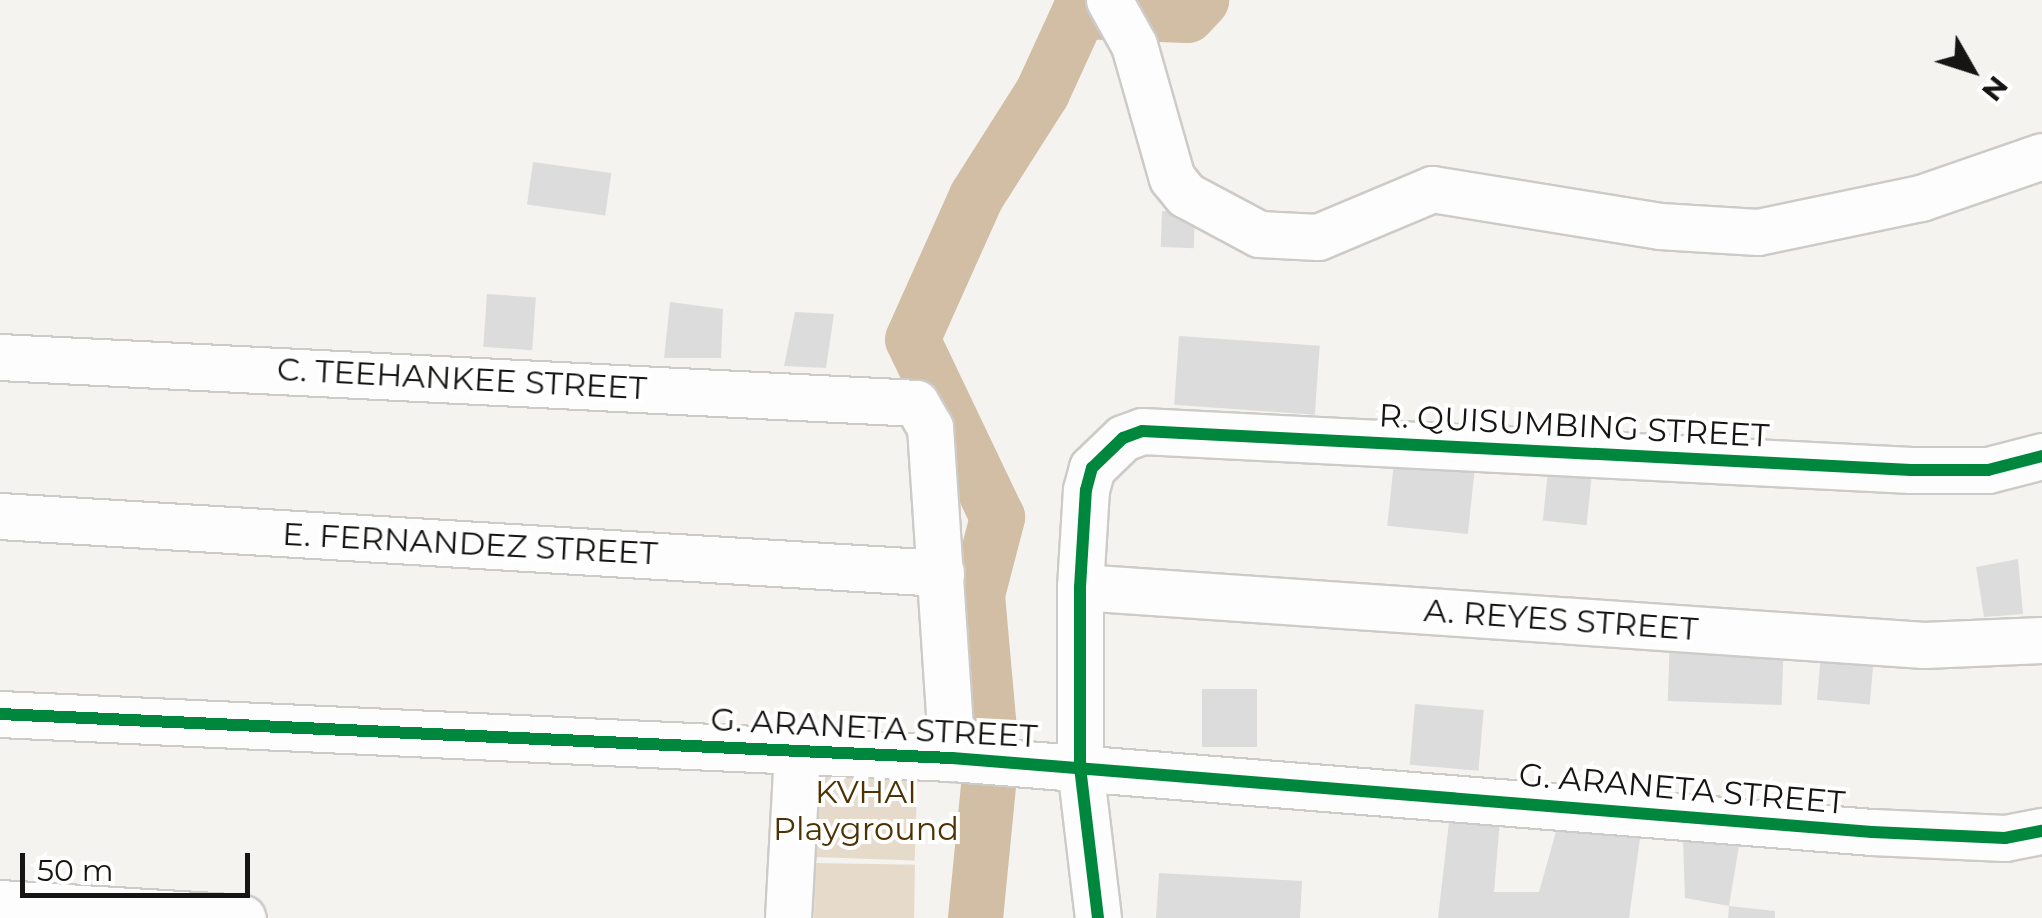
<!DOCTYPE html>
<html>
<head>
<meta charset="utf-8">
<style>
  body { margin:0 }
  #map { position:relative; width:2042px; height:918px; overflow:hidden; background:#f5f3f0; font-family:Montserrat,sans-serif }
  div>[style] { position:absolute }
  .green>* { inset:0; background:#e6daca; transform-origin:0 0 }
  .river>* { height:55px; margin:-27.5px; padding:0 27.5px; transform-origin:27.5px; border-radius:27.5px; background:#d1bea4 }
  .building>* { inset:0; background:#dddcdc; transform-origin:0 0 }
  .roads { filter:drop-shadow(2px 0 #cdcbc8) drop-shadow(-2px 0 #cdcbc8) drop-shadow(0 2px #cdcbc8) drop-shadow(0 -2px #cdcbc8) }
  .minor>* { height:45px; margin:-22.5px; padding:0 22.5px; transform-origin:22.5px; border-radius:22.5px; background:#fefdfd }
  .cycleway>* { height:12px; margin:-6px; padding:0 6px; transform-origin:6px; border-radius:6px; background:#00873e }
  span { translate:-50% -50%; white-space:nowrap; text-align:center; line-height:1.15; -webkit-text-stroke:8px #fff; paint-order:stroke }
  .street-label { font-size:32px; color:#171513 }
  .park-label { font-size:32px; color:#4e3202 }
  .north { position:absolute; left:1922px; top:20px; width:100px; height:100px; -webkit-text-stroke:8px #fff; paint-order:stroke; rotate:129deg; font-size:28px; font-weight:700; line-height:40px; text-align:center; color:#171513 }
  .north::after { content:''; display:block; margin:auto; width:35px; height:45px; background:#171513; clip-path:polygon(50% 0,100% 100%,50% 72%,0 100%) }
  .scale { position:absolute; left:20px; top:853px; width:230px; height:45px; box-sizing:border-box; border:5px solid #171513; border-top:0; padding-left:12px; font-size:30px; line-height:35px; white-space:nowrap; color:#171513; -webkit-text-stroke:8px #fff; paint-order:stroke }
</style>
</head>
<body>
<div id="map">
  <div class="green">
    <div style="left:817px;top:763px;width:101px;height:94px;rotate:2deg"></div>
    <div style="left:815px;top:863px;width:100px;height:55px;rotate:1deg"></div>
  </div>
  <div class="river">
    <div style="left:991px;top:752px;width:159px;rotate:-95.1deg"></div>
    <div style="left:977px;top:594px;width:80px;rotate:-75.4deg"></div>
    <div style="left:997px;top:517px;width:197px;rotate:-115.5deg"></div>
    <div style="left:912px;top:339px;width:157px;rotate:-65.9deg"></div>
    <div style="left:976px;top:196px;width:123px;rotate:-57.6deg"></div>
    <div style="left:1042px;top:92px;width:89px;rotate:-65.4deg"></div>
    <div style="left:1079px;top:11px;width:108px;rotate:2.1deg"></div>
    <div style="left:1187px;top:15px;width:21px;rotate:-47deg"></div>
    <div style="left:975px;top:918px;width:145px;rotate:-84.4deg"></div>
  </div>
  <div class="building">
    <div style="left:533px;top:162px;width:79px;height:43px;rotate:8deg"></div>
    <div style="left:1162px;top:211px;width:33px;height:36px;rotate:2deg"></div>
    <div style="left:487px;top:294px;width:49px;height:53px;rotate:4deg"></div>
    <div style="clip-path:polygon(670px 302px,723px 309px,721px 358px,664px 358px)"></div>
    <div style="clip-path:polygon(795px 312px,834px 314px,826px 368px,784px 366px)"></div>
    <div style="left:1179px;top:336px;width:141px;height:69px;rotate:4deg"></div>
    <div style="left:1550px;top:452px;width:44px;height:69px;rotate:6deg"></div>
    <div style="left:1394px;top:462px;width:81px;height:64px;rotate:6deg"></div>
    <div style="clip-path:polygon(2018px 559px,2023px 614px,1984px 617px,1976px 567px)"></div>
    <div style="left:1670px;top:635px;width:114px;height:66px;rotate:2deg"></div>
    <div style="left:1822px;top:642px;width:53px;height:58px;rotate:5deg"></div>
    <div style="left:1202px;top:689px;width:55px;height:58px"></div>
    <div style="left:1415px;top:704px;width:69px;height:61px;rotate:5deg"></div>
    <div style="clip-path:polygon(1500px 820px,1494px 892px,1539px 892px,1557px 828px,1641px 831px,1629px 918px,1438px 918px,1449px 822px)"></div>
    <div style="clip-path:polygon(1740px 840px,1729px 906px,1685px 898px,1683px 841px)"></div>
    <div style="clip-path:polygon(1159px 873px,1302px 881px,1300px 918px,1156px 918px)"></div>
    <div style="clip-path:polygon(1729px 906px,1775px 911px,1775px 918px,1728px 918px)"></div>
  </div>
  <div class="roads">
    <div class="minor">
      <div style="left:1109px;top:0;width:51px;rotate:60.9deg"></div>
      <div style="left:1134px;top:45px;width:138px;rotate:74.1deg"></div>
      <div style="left:1172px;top:178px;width:22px;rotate:51deg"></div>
      <div style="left:1186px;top:195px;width:83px;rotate:28.1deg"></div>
      <div style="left:1259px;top:234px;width:59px;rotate:2.9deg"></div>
      <div style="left:1318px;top:237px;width:124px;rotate:-22.8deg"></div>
      <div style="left:1432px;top:189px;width:231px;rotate:9.2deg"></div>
      <div style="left:1660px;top:226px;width:98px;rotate:3.5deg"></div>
      <div style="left:1758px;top:232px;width:167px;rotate:-11.8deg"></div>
      <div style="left:1921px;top:198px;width:128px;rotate:-19.1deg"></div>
      <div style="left:0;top:357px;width:917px;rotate:2.87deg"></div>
      <div style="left:916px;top:403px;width:28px;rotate:60deg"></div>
      <div style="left:930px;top:427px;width:332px;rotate:86.2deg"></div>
      <div style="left:0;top:516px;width:943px;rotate:3.47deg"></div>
      <div style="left:1080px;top:587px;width:846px;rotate:3.93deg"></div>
      <div style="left:1924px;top:645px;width:118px;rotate:-2.4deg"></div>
      <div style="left:0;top:714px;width:953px;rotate:2.65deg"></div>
      <div style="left:952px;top:758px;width:923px;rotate:4.6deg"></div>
      <div style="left:1872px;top:832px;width:133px;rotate:2.6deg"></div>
      <div style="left:2005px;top:838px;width:38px;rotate:-11deg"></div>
      <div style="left:0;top:903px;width:243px;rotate:3.5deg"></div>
      <div style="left:788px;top:918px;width:167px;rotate:-86.9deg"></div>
      <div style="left:1098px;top:918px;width:151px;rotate:-96.8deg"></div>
      <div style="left:1080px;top:768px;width:181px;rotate:-90deg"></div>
      <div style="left:1080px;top:587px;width:97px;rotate:-86.5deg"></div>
      <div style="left:1086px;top:490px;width:23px;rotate:-75deg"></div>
      <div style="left:1092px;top:468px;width:43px;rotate:-44.1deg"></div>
      <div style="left:1123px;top:438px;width:20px;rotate:-20deg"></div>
      <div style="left:1142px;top:431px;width:770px;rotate:2.9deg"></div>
      <div style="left:1911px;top:470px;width:77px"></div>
      <div style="left:1988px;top:470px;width:56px;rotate:-14.5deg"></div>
    </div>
  </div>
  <div class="cycleway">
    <div style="left:0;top:714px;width:953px;rotate:2.65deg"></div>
    <div style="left:952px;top:758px;width:923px;rotate:4.6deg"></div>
    <div style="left:1872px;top:832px;width:133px;rotate:2.6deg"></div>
    <div style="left:2005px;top:838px;width:38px;rotate:-11deg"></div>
    <div style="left:1098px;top:918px;width:151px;rotate:-96.8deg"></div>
    <div style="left:1080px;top:768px;width:181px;rotate:-90deg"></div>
    <div style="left:1080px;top:587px;width:97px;rotate:-86.5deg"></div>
    <div style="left:1086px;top:490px;width:23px;rotate:-75deg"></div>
    <div style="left:1092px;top:468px;width:43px;rotate:-44.1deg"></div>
    <div style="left:1123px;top:438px;width:20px;rotate:-20deg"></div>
    <div style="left:1142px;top:431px;width:770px;rotate:2.9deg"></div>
    <div style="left:1911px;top:470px;width:77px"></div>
    <div style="left:1988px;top:470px;width:56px;rotate:-14.5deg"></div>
  </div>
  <div class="street-label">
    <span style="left:462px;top:379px;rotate:3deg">C. TEEHANKEE STREET</span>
    <span style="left:1574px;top:426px;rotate:3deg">R. QUISUMBING STREET</span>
    <span style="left:470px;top:544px;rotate:3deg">E. FERNANDEZ STREET</span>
    <span style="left:1561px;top:620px;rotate:4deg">A. REYES STREET</span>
    <span style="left:874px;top:728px;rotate:3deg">G. ARANETA STREET</span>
    <span style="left:1682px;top:789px;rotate:5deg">G. ARANETA STREET</span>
  </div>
  <div class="park-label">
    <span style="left:866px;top:811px">KVHAI<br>Playground</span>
  </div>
  <div class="north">N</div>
  <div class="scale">50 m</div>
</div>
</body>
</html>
